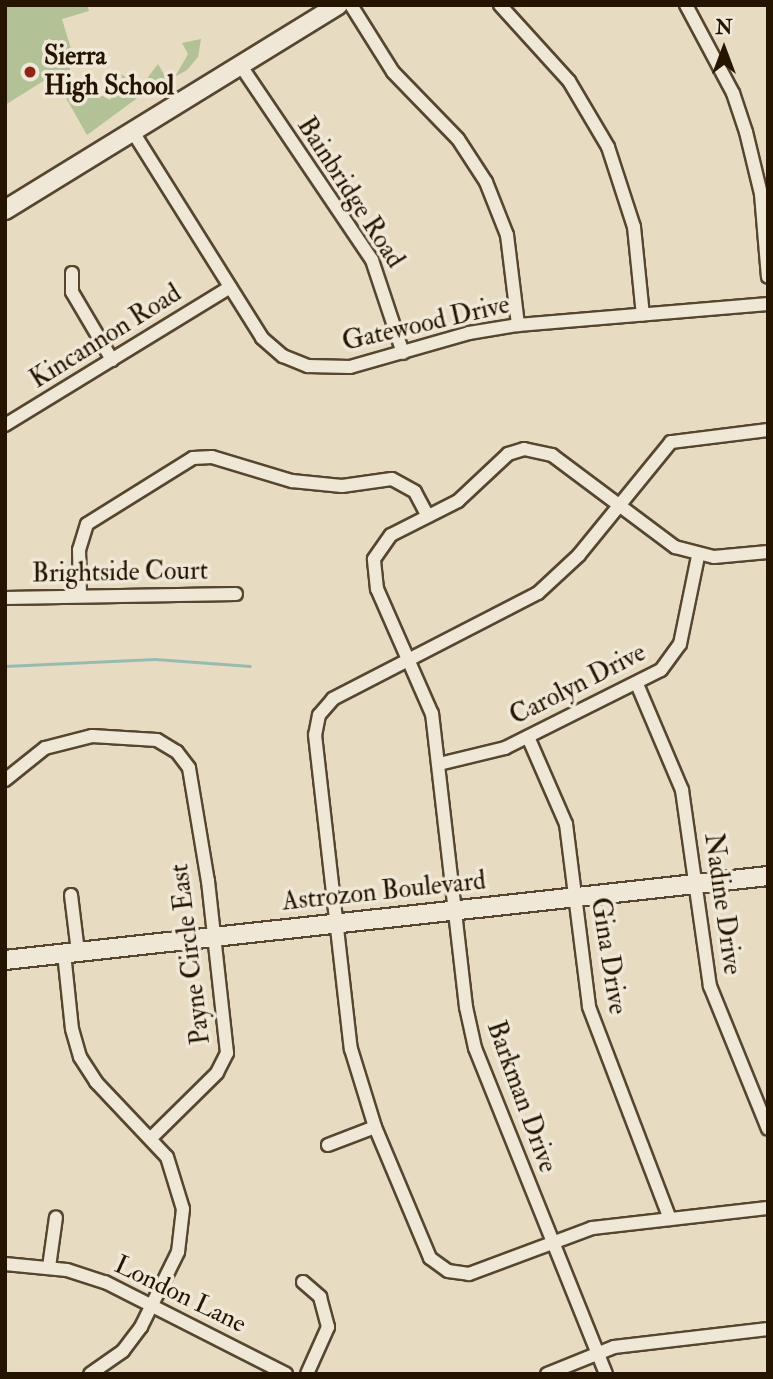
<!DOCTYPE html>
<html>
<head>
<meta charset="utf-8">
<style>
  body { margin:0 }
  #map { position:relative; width:773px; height:1379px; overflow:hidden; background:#e7dbc2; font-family:"IM FELL Double Pica",serif }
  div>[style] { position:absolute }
  .green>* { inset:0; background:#b2c196 }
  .stream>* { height:2.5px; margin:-1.25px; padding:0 1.25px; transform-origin:1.25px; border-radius:1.25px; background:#97bbaf }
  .roads { filter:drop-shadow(2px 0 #564630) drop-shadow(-2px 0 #564630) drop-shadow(0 2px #564630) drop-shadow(0 -2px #564630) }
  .minor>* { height:12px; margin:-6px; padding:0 6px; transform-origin:6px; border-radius:6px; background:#efe8d7 }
  .secondary>* { height:18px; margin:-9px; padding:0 9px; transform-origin:9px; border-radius:9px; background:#efe8d7 }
  .dots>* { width:19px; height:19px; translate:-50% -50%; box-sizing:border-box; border:4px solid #efe8d7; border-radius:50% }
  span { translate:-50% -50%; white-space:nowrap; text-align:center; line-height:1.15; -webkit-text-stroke:7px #efe8d7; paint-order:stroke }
  .poi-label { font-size:26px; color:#251400; font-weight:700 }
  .left { translate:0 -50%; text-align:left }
  .street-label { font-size:26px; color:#251400 }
  .frame { position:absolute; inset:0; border:7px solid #251400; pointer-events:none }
  .north { position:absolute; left:689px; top:14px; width:70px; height:70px; -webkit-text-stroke:5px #efe8d7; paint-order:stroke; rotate:0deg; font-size:19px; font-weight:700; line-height:28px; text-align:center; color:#251400 }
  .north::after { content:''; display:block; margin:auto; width:24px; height:32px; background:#251400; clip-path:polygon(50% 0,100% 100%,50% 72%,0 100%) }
</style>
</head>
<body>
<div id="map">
  <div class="green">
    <div style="clip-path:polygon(5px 5px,87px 5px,89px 11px,62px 19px,71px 49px,62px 58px,70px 63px,70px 70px,53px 75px,5px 105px)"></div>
    <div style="clip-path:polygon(201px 39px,198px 57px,187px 70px,140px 96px,87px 135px,58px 84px,65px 78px,82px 99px,97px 93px,110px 100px,116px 87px,124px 84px,121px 74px,130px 81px,145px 81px,158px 64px,165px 76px,176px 75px,188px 54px,182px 43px)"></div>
  </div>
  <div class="stream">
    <div style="left:5px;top:666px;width:150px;rotate:-2.7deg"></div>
    <div style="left:155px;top:659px;width:95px;rotate:4.2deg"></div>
  </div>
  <div class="roads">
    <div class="minor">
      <div style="left:351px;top:5px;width:79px;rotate:57.9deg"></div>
      <div style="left:393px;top:72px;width:93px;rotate:45.9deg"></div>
      <div style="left:458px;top:139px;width:51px;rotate:56.9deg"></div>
      <div style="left:486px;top:182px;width:57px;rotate:68.4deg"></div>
      <div style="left:507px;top:235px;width:91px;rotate:83deg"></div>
      <div style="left:500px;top:5px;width:103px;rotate:47.8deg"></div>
      <div style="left:569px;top:81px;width:77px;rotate:59.4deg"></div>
      <div style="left:608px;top:147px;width:84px;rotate:72deg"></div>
      <div style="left:634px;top:227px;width:88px;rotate:84.2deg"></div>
      <div style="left:686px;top:5px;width:100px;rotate:61.9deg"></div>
      <div style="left:733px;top:93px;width:41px;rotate:71.6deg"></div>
      <div style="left:746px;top:132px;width:64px;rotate:76.4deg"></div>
      <div style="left:761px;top:194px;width:83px;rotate:85.2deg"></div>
      <div style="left:241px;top:66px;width:234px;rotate:56deg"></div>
      <div style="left:372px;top:260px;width:98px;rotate:71.6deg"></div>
      <div style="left:133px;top:132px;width:243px;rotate:57.9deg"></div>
      <div style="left:262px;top:338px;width:28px;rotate:41deg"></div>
      <div style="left:283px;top:356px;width:27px;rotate:22deg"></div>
      <div style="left:308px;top:366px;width:42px;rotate:1.4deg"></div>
      <div style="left:350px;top:367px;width:124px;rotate:-15.9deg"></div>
      <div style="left:469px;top:333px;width:50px;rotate:-9.3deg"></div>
      <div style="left:518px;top:325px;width:251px;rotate:-4.8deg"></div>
      <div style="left:72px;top:273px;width:19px;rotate:90deg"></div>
      <div style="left:72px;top:292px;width:79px;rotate:59.5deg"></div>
      <div style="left:5px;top:425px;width:264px;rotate:-31.5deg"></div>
      <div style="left:768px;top:430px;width:98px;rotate:172.9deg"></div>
      <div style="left:671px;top:442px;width:146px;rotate:129.2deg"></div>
      <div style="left:579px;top:555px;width:56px;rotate:137.2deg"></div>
      <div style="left:538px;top:593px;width:231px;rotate:152.7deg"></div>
      <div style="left:333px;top:699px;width:21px;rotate:131deg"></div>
      <div style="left:319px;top:715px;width:20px;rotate:101deg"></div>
      <div style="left:315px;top:735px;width:316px;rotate:83.5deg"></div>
      <div style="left:351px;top:1049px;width:82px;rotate:72.9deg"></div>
      <div style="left:375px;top:1127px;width:142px;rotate:67.2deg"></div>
      <div style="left:430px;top:1258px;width:22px;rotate:36deg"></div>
      <div style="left:448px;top:1271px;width:21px;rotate:8deg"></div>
      <div style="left:469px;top:1274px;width:131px;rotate:-20.5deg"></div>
      <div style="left:592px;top:1228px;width:177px;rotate:-6.5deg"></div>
      <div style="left:80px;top:596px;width:46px;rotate:-91.2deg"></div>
      <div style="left:79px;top:550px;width:27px;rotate:-73deg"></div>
      <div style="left:87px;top:524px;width:125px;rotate:-31.9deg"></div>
      <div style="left:193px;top:458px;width:19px;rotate:-3deg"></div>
      <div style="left:212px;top:457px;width:84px;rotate:16.7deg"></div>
      <div style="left:292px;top:481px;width:50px;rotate:5.7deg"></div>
      <div style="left:342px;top:486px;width:50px;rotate:-8deg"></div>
      <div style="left:392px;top:479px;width:26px;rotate:29deg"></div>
      <div style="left:415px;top:492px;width:27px;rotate:62deg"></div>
      <div style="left:5px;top:598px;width:231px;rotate:-1deg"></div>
      <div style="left:637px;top:684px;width:115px;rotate:67deg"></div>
      <div style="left:682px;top:790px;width:198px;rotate:81.9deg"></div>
      <div style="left:710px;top:986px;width:154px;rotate:67.9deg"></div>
      <div style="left:528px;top:737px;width:95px;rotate:66.4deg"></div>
      <div style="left:566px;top:824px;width:184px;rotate:82.8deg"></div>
      <div style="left:589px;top:1007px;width:227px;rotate:69.1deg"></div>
      <div style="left:439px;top:764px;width:68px;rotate:-13.6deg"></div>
      <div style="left:505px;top:748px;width:174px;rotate:-26.6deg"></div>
      <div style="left:661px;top:670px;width:32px;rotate:-54deg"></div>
      <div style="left:680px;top:644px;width:90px;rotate:-78.4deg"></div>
      <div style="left:5px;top:780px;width:51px;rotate:-38.7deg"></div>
      <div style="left:45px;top:748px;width:49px;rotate:-14.3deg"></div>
      <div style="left:92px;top:736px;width:65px;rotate:3.5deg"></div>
      <div style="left:157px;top:740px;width:23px;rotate:31deg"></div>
      <div style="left:177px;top:752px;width:20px;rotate:53deg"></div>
      <div style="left:189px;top:768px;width:115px;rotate:80.5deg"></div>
      <div style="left:208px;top:881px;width:173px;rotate:83.7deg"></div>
      <div style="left:227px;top:1053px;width:22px;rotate:117deg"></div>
      <div style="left:217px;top:1073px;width:93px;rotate:135.4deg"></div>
      <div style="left:71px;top:895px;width:57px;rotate:83deg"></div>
      <div style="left:64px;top:953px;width:76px;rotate:84deg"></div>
      <div style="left:72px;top:1029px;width:29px;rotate:74deg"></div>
      <div style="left:80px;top:1057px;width:30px;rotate:57deg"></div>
      <div style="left:96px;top:1082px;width:103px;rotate:46.6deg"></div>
      <div style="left:167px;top:1157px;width:54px;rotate:72.9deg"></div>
      <div style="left:183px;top:1209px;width:43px;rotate:96.6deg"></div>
      <div style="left:178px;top:1252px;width:84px;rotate:116.3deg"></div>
      <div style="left:141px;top:1327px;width:30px;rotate:127deg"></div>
      <div style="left:123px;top:1351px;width:40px;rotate:145.1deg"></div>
      <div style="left:328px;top:1145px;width:50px;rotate:-21deg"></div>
      <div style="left:5px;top:1264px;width:62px;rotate:5.5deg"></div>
      <div style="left:67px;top:1270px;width:40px;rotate:18deg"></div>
      <div style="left:105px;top:1282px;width:203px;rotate:26.9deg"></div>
      <div style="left:49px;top:1267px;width:50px;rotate:-82deg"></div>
      <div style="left:303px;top:1282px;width:23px;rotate:41deg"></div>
      <div style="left:320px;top:1297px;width:31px;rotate:75deg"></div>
      <div style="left:328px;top:1327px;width:51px;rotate:114.1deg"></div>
      <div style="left:547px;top:1374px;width:72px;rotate:-21.9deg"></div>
      <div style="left:614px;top:1347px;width:155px;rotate:-6.7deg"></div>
      <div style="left:606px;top:1374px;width:351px;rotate:-111.9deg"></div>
      <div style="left:475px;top:1048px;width:42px;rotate:-102.4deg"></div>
      <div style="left:466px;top:1007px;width:295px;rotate:-96.6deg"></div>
      <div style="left:432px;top:714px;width:137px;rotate:-113.7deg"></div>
      <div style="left:377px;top:589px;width:30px;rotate:-96deg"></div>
      <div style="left:374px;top:559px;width:29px;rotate:-55deg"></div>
      <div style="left:391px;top:535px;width:75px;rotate:-26.9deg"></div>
      <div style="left:458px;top:501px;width:69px;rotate:-43.2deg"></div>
      <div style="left:508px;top:454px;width:17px;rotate:-17deg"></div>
      <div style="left:524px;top:449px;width:29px;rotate:12deg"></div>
      <div style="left:552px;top:455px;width:154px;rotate:36.8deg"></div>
      <div style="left:675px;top:547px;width:40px;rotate:14.4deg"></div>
      <div style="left:714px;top:557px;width:54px;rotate:-5.3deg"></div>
    </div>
    <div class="secondary">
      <div style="left:5px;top:210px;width:391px;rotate:-31.6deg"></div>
      <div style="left:5px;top:960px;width:768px;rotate:-6.28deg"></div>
    </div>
  </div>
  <div class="dots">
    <div style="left:30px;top:72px;background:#8f2418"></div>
  </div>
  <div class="poi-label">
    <span class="left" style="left:44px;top:72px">Sierra<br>High School</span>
  </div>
  <div class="street-label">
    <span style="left:350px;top:193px;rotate:57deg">Bainbridge Road</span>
    <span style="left:426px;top:324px;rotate:-13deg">Gatewood Drive</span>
    <span style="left:106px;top:337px;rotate:-32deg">Kincannon Road</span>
    <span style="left:120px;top:573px;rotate:-1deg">Brightside Court</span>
    <span style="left:578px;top:685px;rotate:-27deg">Carolyn Drive</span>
    <span style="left:384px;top:892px;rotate:-6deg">Astrozon Boulevard</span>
    <span style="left:722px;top:904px;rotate:82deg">Nadine Drive</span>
    <span style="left:191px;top:954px;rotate:-97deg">Payne Circle East</span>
    <span style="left:608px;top:956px;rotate:81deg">Gina Drive</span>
    <span style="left:521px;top:1097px;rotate:70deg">Barkman Drive</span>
    <span style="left:180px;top:1295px;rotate:26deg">London Lane</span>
  </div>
  <div class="frame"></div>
  <div class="north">N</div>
</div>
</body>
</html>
